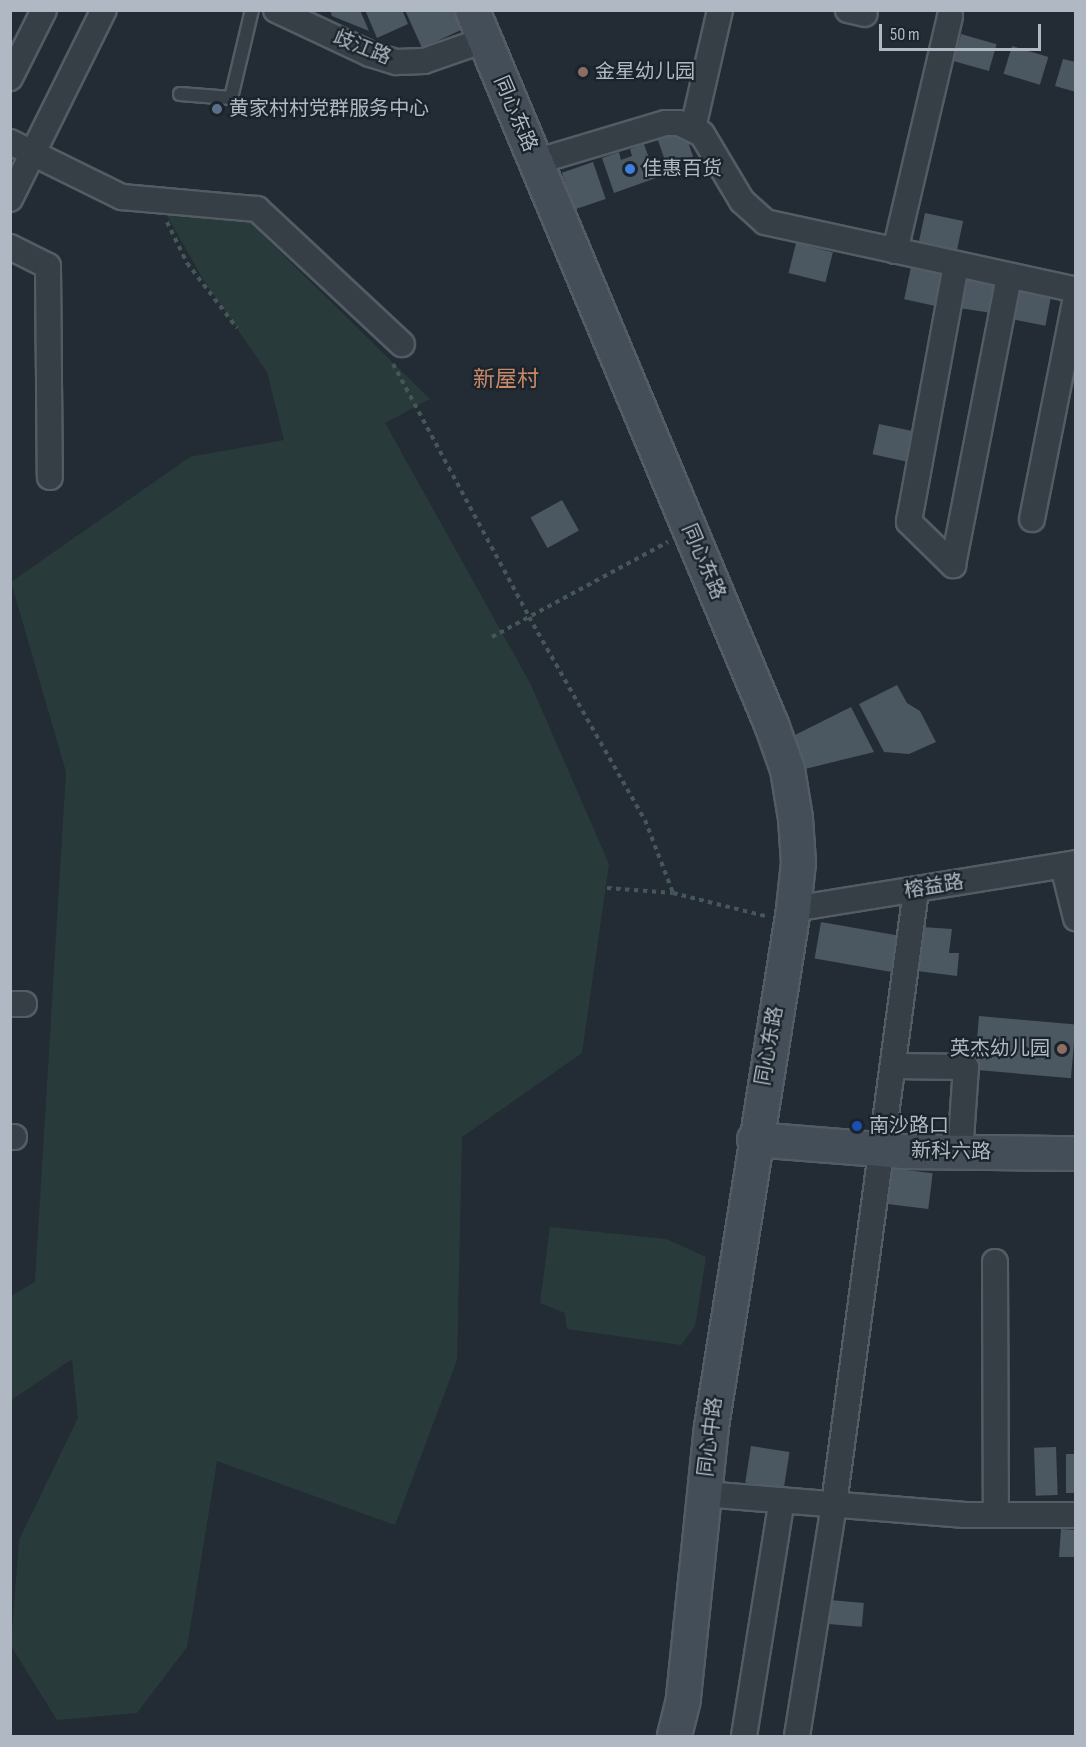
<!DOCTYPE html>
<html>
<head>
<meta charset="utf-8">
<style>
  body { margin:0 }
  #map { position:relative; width:1086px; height:1747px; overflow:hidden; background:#232c35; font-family:"Sofia Sans Condensed","Noto Sans SC",sans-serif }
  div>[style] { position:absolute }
  .green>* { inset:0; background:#283b3a }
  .building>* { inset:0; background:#4b5761; transform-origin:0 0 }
  .path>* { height:4px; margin-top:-2px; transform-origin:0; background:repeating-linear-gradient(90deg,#465758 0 4.5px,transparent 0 9px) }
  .roads { filter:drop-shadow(2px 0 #535c64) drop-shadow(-2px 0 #535c64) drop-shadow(0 2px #535c64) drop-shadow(0 -2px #535c64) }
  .lane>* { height:12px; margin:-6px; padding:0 6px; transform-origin:6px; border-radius:6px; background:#363e46 }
  .street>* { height:24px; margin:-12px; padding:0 12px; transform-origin:12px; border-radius:12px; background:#363e46 }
  .secondary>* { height:33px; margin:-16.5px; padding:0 16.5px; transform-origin:16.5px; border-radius:16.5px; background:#444e59 }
  .dots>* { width:16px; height:16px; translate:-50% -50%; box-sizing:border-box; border:3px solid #1b232b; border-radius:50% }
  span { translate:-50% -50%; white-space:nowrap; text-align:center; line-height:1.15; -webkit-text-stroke:4.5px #1b232b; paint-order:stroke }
  .street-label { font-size:20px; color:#b0b9c3 }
  .poi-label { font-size:20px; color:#b0b9c3 }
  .left { translate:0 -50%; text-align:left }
  .right { translate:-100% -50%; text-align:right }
  .quarter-label { font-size:22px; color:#c78867 }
  .frame { position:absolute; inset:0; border:12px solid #b0b9c3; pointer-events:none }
  .scale { position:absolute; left:879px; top:24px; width:162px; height:27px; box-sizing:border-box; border:3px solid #b0b9c3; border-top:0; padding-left:8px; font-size:18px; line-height:21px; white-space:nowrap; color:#b0b9c3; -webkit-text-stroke:4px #1b232b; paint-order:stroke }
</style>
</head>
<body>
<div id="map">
  <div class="green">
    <div style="clip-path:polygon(176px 189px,224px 197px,430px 399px,385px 423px,530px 683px,609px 864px,582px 1053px,462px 1137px,457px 1360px,395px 1525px,217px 1461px,187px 1647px,137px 1713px,57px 1720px,11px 1646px,19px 1540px,78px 1418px,72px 1359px,11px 1400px,11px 1296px,35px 1282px,66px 772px,11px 582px,190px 457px,284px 440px,267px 372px,203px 279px,166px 214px)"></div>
    <div style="clip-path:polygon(550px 1227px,666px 1239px,706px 1257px,695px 1326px,681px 1345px,567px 1329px,565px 1313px,540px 1303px)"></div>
  </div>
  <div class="building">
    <div style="clip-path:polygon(330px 10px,360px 10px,369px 31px,332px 16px)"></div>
    <div style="clip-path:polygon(365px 10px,402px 10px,408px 24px,377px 38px)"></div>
    <div style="clip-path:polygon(405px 10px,453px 10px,461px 30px,422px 48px)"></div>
    <div style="left:961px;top:34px;width:37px;height:28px;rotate:16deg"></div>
    <div style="left:1012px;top:46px;width:38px;height:29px;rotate:17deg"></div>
    <div style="clip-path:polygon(1063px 59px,1076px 62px,1076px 92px,1055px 86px)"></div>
    <div style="left:684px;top:130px;width:28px;height:28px;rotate:71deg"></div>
    <div style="clip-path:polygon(644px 144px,656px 178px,614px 193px,602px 158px,619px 152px,621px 160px,632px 156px,630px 149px)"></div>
    <div style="left:593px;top:162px;width:39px;height:33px;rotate:71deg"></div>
    <div style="left:925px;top:213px;width:39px;height:31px;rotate:12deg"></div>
    <div style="left:796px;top:243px;width:38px;height:31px;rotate:14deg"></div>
    <div style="left:911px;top:267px;width:39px;height:33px;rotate:12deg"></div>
    <div style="left:962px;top:279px;width:38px;height:29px;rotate:9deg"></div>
    <div style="left:1014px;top:288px;width:38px;height:31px;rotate:11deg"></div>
    <div style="left:879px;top:424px;width:39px;height:31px;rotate:12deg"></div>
    <div style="left:562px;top:500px;width:35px;height:36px;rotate:61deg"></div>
    <div style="clip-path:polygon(897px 685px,907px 703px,920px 711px,936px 742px,909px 754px,884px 752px,859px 704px)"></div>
    <div style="clip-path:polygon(851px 707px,874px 752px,805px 769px,789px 738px)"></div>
    <div style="left:821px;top:922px;width:84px;height:37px;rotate:10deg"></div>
    <div style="clip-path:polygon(922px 927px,952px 929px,949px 953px,959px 953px,957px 976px,917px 971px)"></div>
    <div style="left:979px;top:1016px;width:97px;height:54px;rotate:5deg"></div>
    <div style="left:890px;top:1168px;width:43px;height:36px;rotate:7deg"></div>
    <div style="left:751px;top:1446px;width:39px;height:37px;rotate:9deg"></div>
    <div style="left:1056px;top:1447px;width:48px;height:22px;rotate:88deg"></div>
    <div style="left:1066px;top:1454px;width:10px;height:39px"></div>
    <div style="clip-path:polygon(1061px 1529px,1076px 1530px,1076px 1557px,1059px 1557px)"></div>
    <div style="left:830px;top:1600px;width:34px;height:24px;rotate:5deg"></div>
  </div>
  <div class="path">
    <div style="left:167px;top:222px;width:46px;rotate:64deg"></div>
    <div style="left:187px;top:263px;width:82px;rotate:52.4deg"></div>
    <div style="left:393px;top:364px;width:287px;rotate:61.7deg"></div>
    <div style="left:529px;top:617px;width:234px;rotate:60.3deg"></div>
    <div style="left:645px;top:820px;width:78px;rotate:69deg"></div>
    <div style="left:492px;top:637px;width:200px;rotate:-28.4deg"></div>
    <div style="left:607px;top:888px;width:66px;rotate:4.3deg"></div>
    <div style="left:673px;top:893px;width:95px;rotate:14deg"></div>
  </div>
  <div class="roads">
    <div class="lane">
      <div style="left:180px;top:94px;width:51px;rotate:4.5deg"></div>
      <div style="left:231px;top:98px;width:90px;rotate:-76.6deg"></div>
    </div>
    <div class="street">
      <div style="left:276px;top:10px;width:104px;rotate:25.1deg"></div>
      <div style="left:370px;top:54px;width:28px;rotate:17deg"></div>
      <div style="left:397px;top:62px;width:27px;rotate:-2deg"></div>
      <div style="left:424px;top:61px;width:64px;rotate:-19.3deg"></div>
      <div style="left:848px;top:10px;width:17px;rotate:13deg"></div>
      <div style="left:10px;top:78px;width:76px;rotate:-63.4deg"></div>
      <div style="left:693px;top:128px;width:121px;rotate:-77.1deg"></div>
      <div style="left:10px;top:142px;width:125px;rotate:26.2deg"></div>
      <div style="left:122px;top:197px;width:136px;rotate:5.1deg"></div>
      <div style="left:257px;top:209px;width:198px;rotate:43deg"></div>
      <div style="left:535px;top:162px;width:136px;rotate:-16.7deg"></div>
      <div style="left:665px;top:123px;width:14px"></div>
      <div style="left:679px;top:123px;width:25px;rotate:26deg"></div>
      <div style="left:702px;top:134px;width:78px;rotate:59.2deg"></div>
      <div style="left:742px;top:201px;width:31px;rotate:42deg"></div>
      <div style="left:765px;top:222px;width:318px;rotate:12.3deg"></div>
      <div style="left:10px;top:199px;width:211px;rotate:-63.6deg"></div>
      <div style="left:10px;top:247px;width:42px;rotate:26.6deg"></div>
      <div style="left:48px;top:266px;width:211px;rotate:89.5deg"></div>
      <div style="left:895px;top:251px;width:241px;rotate:-76.8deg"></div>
      <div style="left:956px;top:265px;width:261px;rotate:100.4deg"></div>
      <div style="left:909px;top:522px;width:62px;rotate:44.3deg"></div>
      <div style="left:953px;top:565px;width:294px;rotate:-79deg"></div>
      <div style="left:1032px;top:519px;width:227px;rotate:-78.8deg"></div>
      <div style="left:1063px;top:866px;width:54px;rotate:76deg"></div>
      <div style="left:793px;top:909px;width:287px;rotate:-9.2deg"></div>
      <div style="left:10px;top:1004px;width:14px"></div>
      <div style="left:894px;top:1066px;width:72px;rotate:0.8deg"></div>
      <div style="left:966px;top:1067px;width:85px;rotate:94deg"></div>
      <div style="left:10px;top:1137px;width:4px"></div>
      <div style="left:995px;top:1262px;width:253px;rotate:89.8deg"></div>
      <div style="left:704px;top:1494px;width:262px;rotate:4.6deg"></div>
      <div style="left:965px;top:1515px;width:111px"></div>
      <div style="left:744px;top:1736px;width:239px;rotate:-80.9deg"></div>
      <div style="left:797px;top:1736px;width:235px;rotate:-80.9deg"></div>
      <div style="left:834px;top:1504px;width:619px;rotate:-82.39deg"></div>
    </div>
    <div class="secondary">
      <div style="left:472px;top:10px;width:774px;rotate:67.28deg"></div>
      <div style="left:771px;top:724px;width:48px;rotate:70.4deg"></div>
      <div style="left:787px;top:769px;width:50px;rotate:80.7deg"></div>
      <div style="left:795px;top:818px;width:44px;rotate:86.1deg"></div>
      <div style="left:798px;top:862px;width:47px;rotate:96.1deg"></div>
      <div style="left:793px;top:909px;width:523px;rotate:99.01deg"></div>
      <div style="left:711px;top:1426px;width:274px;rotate:95.9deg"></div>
      <div style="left:683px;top:1699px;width:38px;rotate:104deg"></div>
      <div style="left:754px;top:1139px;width:148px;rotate:4.6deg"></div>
      <div style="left:902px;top:1151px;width:174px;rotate:0.7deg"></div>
    </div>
  </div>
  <div class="dots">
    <div style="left:583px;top:72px;background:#8d6e63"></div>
    <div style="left:217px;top:109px;background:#5c6f8a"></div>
    <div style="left:630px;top:169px;background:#3f7fe0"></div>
    <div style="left:1062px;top:1049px;background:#8d6e63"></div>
    <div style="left:857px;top:1126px;background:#1a4fb4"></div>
  </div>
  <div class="street-label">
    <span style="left:362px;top:48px;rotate:22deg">歧江路</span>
    <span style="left:515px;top:114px;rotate:67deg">同心东路</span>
    <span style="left:703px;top:562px;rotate:67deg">同心东路</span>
    <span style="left:934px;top:887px;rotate:-9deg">榕益路</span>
    <span style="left:770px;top:1046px;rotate:-80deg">同心东路</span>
    <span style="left:951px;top:1152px;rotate:1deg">新科六路</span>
    <span style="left:711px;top:1437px;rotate:-83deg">同心中路</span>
  </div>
  <div class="poi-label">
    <span class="left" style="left:595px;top:72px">金星幼儿园</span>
    <span class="left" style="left:229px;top:109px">黄家村村党群服务中心</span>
    <span class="left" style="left:642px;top:169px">佳惠百货</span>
    <span class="right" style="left:1050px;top:1049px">英杰幼儿园</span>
    <span class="left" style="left:869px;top:1126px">南沙路口</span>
  </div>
  <div class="quarter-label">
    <span style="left:506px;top:380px">新屋村</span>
  </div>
  <div class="frame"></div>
  <div class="scale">50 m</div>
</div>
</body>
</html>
